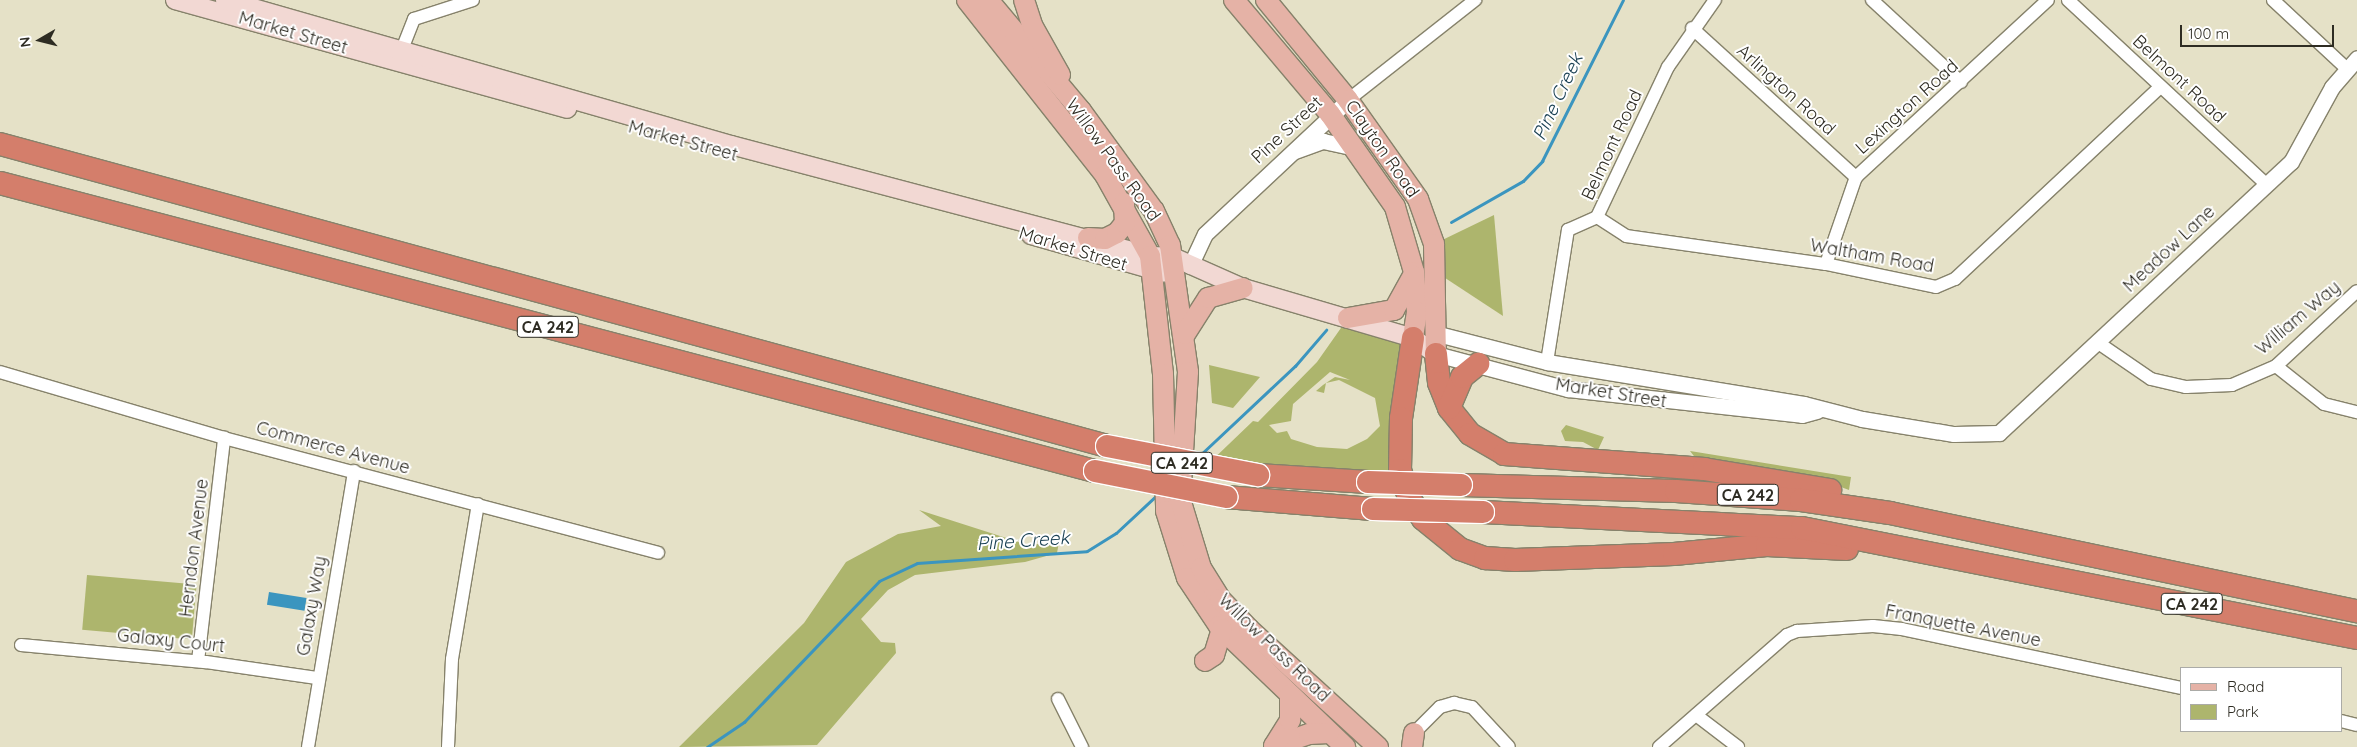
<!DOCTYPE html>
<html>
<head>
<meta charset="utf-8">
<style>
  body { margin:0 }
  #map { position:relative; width:2357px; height:747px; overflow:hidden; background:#e5e1c7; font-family:Quicksand,sans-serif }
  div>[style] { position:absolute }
  .green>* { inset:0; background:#adb56d; transform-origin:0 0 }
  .water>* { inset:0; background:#3b95bf; transform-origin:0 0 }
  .stream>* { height:3px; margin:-1.5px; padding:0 1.5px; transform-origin:1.5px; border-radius:1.5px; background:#3b95bf }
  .roads { filter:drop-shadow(1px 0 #86826b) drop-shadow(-1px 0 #86826b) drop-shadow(0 1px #86826b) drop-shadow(0 -1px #86826b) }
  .minor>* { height:12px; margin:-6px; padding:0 6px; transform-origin:6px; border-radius:6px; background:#fff }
  .tertiary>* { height:15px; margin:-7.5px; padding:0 7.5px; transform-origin:7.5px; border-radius:7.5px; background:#fff }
  .secondary>* { height:18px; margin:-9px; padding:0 9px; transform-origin:9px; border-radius:9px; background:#f2d8d3 }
  .primary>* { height:20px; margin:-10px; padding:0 10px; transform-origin:10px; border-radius:10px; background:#e5b2a6 }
  .motorway>* { height:22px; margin:-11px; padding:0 11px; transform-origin:11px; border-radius:11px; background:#d47e6b }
  .bridges { filter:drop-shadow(1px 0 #fff) drop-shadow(-1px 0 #fff) drop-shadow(0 1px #fff) drop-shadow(0 -1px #fff) }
  .motorway-bridge>* { height:22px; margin:-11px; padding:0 11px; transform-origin:11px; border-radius:11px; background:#d47e6b }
  span { translate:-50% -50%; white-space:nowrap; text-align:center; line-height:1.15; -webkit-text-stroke:4px #fff; paint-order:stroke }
  .shield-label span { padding:1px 4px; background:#fff; border:1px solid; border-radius:4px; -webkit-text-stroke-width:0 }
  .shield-label { font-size:16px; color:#2e2c23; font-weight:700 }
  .street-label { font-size:18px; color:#2e2c23 }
  .water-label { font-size:19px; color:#1c4255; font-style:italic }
  .legend { position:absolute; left:2180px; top:667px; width:162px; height:65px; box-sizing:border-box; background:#fff; border:1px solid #ababa7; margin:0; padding:6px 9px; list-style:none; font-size:15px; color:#2e2c23 }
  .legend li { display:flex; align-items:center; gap:10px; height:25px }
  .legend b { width:25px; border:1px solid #ababa7 }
  .north { position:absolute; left:15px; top:15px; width:50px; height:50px; -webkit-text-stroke:4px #fff; paint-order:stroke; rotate:262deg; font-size:14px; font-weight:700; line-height:20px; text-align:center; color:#2e2c23 }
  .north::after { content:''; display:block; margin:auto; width:18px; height:22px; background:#2e2c23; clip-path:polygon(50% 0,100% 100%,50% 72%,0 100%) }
  .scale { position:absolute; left:2180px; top:25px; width:154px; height:22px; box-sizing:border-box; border:2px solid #2e2c23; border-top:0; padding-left:6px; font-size:15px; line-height:18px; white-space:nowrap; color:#2e2c23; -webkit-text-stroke:4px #fff; paint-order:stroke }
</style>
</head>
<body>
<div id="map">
  <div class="green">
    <div style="clip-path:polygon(1494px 215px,1503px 316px,1436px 272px,1434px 244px)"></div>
    <div style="clip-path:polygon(evenodd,1348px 318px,1413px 338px,1405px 483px,1205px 467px,1253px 421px,1258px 422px,1317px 362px,1348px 318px,1330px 372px,1350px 380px,1335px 377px,1323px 385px,1316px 391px,1324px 393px,1326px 383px,1339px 380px,1375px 398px,1380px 426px,1367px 439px,1347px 449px,1317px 447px,1291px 439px,1287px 431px,1277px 433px,1269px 425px,1291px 421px,1293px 404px,1330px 372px)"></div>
    <div style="clip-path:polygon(1209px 365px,1260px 377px,1233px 408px,1212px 403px)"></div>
    <div style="clip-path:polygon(1566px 425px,1604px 437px,1598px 450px,1583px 442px,1565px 441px,1561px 431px)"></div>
    <div style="clip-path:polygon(1690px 451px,1851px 477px,1849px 490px,1822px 480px,1704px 469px)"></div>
    <div style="clip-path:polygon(919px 510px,1028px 545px,1059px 542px,1057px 553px,1025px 562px,915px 575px,888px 590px,861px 619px,881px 642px,895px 643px,896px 653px,817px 745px,679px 747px,804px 623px,846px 562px,898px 534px,941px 526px)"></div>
    <div style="left:87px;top:575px;width:110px;height:55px;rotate:5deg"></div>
  </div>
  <div class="water">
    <div style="left:269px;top:592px;width:38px;height:13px;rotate:9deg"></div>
  </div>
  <div class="stream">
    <div style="left:1451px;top:222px;width:83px;rotate:-29.7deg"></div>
    <div style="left:1523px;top:181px;width:28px;rotate:-46deg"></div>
    <div style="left:1542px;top:161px;width:180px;rotate:-63.3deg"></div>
    <div style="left:1199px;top:456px;width:132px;rotate:-43.2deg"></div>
    <div style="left:1295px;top:366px;width:48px;rotate:-49.3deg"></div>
    <div style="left:707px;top:747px;width:45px;rotate:-34deg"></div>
    <div style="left:744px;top:722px;width:195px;rotate:-46.2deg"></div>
    <div style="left:879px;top:581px;width:42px;rotate:-25.3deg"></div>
    <div style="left:917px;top:563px;width:170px;rotate:-4deg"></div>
    <div style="left:1087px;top:551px;width:34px;rotate:-32deg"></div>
    <div style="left:1116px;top:533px;width:57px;rotate:-42.9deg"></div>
  </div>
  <div class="roads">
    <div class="minor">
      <div style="left:1872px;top:0;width:121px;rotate:42.7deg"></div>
      <div style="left:2068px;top:0;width:270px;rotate:42.9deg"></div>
      <div style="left:2273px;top:0;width:100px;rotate:43deg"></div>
      <div style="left:1692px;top:28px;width:222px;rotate:42.3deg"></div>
      <div style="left:399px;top:57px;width:41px;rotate:-68.5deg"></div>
      <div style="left:414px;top:19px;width:62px;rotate:-17.9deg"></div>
      <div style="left:1348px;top:100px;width:162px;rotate:-38.2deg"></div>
      <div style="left:1597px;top:217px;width:35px;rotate:33deg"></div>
      <div style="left:1626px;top:236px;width:202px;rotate:8deg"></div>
      <div style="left:1826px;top:264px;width:112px;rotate:11.8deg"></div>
      <div style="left:1936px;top:287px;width:21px;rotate:-23deg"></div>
      <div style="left:1955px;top:279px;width:281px;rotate:-43.1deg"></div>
      <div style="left:1826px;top:264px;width:92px;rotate:-71deg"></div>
      <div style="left:1856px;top:177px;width:261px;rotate:-42.7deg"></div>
      <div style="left:2097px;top:342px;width:65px;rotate:34.4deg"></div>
      <div style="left:2151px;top:379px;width:36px;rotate:13deg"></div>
      <div style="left:2186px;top:387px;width:46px;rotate:-2.5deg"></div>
      <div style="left:2232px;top:385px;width:48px;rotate:-23.4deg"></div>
      <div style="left:2276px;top:366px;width:110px;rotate:-42.8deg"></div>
      <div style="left:1547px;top:362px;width:134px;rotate:-81deg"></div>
      <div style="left:1568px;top:230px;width:32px;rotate:-24deg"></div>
      <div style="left:1597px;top:217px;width:166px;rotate:-64.7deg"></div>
      <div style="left:1668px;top:67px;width:82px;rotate:-55deg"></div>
      <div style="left:2276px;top:366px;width:61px;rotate:38.4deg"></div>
      <div style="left:2324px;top:404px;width:34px;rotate:14deg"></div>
      <div style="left:0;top:372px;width:234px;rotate:16.4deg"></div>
      <div style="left:224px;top:438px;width:449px;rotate:14.8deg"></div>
      <div style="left:21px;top:645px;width:186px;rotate:5.3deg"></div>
      <div style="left:206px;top:662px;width:112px;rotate:8.2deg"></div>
      <div style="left:198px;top:661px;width:225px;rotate:-83.3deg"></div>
      <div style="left:1058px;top:699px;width:54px;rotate:63.4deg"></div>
      <div style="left:1696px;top:715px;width:53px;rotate:37.3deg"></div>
      <div style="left:2341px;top:721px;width:16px;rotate:14deg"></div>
      <div style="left:1414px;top:733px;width:37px;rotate:-45deg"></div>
      <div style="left:1440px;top:707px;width:15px;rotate:-16deg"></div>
      <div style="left:1454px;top:703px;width:18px;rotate:13deg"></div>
      <div style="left:1472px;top:707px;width:54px;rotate:47.2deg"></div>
      <div style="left:308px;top:747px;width:280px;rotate:-80.5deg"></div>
      <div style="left:448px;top:747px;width:88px;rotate:-87.4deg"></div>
      <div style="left:452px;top:659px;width:157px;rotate:-80.5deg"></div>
      <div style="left:1659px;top:747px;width:170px;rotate:-41.2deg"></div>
      <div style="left:1787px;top:635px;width:11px;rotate:-22deg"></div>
      <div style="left:1797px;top:631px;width:76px;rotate:-3.8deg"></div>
      <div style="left:1873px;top:626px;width:29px;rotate:6deg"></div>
      <div style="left:1902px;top:629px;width:285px;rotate:11.9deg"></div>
    </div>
    <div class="tertiary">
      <div style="left:1295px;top:151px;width:30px;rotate:-20deg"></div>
      <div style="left:1323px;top:141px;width:34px;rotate:12deg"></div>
      <div style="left:1190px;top:266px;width:35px;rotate:-65deg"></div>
      <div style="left:1205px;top:234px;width:196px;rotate:-43.1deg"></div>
      <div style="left:1438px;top:334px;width:113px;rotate:14.4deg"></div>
      <div style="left:1547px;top:362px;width:260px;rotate:9.3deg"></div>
      <div style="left:1804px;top:404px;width:60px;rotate:14.5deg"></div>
      <div style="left:1862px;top:419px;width:93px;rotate:9.3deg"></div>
      <div style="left:1954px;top:434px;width:45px;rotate:-1.3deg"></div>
      <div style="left:1999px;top:433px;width:398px;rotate:-42.9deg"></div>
      <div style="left:2291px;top:162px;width:85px;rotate:-61.3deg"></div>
      <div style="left:2332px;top:87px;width:38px;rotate:-49deg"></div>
      <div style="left:1436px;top:354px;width:137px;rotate:14.9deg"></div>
      <div style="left:1568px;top:389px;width:235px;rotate:6.3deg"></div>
      <div style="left:1802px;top:415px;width:16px;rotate:-15deg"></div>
    </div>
    <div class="secondary">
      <div style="left:175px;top:0;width:407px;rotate:15.5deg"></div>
      <div style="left:225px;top:0;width:526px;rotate:15.99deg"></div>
      <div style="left:731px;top:145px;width:433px;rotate:14.8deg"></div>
      <div style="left:1150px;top:256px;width:23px;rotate:2deg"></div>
      <div style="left:1173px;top:257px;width:77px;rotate:23.9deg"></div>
      <div style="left:1243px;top:288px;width:177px;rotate:16.4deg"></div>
      <div style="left:1413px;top:338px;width:28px;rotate:35deg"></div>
      <div style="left:1031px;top:235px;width:138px;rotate:15.9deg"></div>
    </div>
    <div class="primary">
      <div style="left:967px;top:0;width:223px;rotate:51.7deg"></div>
      <div style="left:1105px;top:175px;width:93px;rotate:60.9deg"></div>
      <div style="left:1150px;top:256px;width:119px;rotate:83.7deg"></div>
      <div style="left:1163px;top:374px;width:137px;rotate:88.7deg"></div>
      <div style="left:1166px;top:511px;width:70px;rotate:72.6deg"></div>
      <div style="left:1187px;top:578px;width:58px;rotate:56.3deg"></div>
      <div style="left:1219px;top:626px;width:175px;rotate:43.8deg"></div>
      <div style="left:988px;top:0;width:145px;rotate:50deg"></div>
      <div style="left:1081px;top:111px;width:124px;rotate:53.9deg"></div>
      <div style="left:1154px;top:211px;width:38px;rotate:65deg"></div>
      <div style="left:1170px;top:245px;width:128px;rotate:81.9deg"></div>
      <div style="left:1188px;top:372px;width:127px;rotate:93.6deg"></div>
      <div style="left:1180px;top:499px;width:72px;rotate:73.1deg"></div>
      <div style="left:1201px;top:568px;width:36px;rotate:58deg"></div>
      <div style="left:1220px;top:599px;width:42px;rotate:46deg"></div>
      <div style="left:1249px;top:629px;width:175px;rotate:42.5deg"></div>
      <div style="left:1024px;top:0;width:28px;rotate:72deg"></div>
      <div style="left:1033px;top:27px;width:55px;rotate:60.6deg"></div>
      <div style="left:1234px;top:0;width:149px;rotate:49.9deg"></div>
      <div style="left:1330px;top:114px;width:113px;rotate:55deg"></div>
      <div style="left:1395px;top:207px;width:68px;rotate:73.7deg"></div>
      <div style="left:1414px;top:272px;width:40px;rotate:85.7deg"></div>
      <div style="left:1417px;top:312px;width:26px;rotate:99deg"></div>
      <div style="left:1266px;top:0;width:129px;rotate:50.6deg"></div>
      <div style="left:1348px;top:100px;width:121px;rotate:54.7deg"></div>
      <div style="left:1418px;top:199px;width:48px;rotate:70.4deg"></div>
      <div style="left:1434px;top:244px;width:110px;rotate:89deg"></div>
      <div style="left:1088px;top:238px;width:17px;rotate:3deg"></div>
      <div style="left:1105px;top:239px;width:13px;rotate:-27deg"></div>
      <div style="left:1117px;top:233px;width:13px;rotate:-51deg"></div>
      <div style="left:1125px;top:223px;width:20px;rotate:-93deg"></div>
      <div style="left:1348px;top:318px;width:47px;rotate:-9.9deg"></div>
      <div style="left:1394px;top:310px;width:39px;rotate:-61deg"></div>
      <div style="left:1185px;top:334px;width:43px;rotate:-57.4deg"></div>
      <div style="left:1208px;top:298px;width:36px;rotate:-16deg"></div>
      <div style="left:1205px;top:661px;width:11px;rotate:-34deg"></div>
      <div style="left:1214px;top:655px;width:27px;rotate:-73deg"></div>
      <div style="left:1274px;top:746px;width:37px;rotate:-19deg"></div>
      <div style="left:1309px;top:734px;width:20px;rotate:-3deg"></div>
      <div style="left:1274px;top:746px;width:31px;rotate:-58deg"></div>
      <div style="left:1290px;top:720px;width:25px;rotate:-90deg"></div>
      <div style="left:1412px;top:747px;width:14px;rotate:-82deg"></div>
    </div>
    <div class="motorway">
      <div style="left:0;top:144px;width:1147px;rotate:15.26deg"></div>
      <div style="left:0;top:183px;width:1132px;rotate:14.74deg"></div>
      <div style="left:1413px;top:338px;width:81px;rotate:98.5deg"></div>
      <div style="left:1401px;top:418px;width:52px;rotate:91.1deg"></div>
      <div style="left:1400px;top:470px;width:29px;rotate:72deg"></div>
      <div style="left:1409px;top:498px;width:25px;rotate:56deg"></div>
      <div style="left:1423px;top:519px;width:48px;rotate:39deg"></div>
      <div style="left:1460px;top:549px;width:27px;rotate:20deg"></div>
      <div style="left:1485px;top:558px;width:30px;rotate:4deg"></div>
      <div style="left:1515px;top:560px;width:159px;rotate:-2.2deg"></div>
      <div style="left:1674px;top:554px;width:93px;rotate:-5.5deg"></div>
      <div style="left:1767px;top:545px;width:80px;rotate:2.9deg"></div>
      <div style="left:1436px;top:354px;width:29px;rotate:84deg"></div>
      <div style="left:1439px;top:383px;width:27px;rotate:68deg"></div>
      <div style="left:1449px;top:408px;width:33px;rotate:51deg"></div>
      <div style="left:1470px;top:434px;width:39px;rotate:30deg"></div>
      <div style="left:1504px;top:454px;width:201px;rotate:4.3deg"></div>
      <div style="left:1704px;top:469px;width:128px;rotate:9.5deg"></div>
      <div style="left:1449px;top:408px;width:34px;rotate:-67deg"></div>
      <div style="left:1462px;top:377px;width:21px;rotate:-39deg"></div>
      <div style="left:1258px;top:475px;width:110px;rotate:3.6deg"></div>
      <div style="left:1461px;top:485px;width:215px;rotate:1.6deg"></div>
      <div style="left:1676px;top:491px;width:125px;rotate:4.1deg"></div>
      <div style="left:1801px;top:500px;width:90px;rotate:8.3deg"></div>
      <div style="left:1890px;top:513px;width:477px;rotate:11.9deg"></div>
      <div style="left:1226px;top:497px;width:147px;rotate:4.7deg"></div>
      <div style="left:1483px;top:512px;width:319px;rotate:2.9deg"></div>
      <div style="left:1802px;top:528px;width:566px;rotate:11.21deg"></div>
    </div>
  </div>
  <div class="bridges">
    <div class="motorway-bridge">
      <div style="left:1107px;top:446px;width:154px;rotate:10.9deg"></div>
      <div style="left:1095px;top:471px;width:134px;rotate:11.2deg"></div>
      <div style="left:1368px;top:482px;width:93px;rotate:1.8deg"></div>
      <div style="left:1373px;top:509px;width:110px;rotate:1.6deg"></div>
    </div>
  </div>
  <div class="shield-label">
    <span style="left:548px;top:327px">CA 242</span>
    <span style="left:1182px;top:463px">CA 242</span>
    <span style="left:1748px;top:495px">CA 242</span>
    <span style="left:2192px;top:604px">CA 242</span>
  </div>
  <div class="street-label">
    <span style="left:293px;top:33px;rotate:16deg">Market Street</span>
    <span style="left:2179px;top:79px;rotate:43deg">Belmont Road</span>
    <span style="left:1786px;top:90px;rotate:42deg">Arlington Road</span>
    <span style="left:1907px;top:107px;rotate:-42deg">Lexington Road</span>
    <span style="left:1287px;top:130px;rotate:-43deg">Pine Street</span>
    <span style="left:683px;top:141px;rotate:15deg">Market Street</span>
    <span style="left:1612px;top:145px;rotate:-65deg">Belmont Road</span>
    <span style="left:1382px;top:149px;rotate:55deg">Clayton Road</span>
    <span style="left:1113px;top:160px;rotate:54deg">Willow Pass Road</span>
    <span style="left:1073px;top:249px;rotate:17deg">Market Street</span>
    <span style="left:2169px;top:249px;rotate:-43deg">Meadow Lane</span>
    <span style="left:1872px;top:256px;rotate:10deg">Waltham Road</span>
    <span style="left:2298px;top:318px;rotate:-40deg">William Way</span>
    <span style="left:1611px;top:393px;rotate:9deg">Market Street</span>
    <span style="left:333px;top:448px;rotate:15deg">Commerce Avenue</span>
    <span style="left:194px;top:548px;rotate:-83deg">Herndon Avenue</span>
    <span style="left:312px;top:606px;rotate:-80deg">Galaxy Way</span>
    <span style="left:1963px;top:626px;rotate:11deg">Franquette Avenue</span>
    <span style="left:171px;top:641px;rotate:6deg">Galaxy Court</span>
    <span style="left:1274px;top:648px;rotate:44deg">Willow Pass Road</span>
  </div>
  <div class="water-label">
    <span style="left:1558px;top:97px;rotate:-65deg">Pine Creek</span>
    <span style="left:1023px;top:541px;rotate:-4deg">Pine Creek</span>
  </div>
  <ul class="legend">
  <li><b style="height:6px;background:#e5b2a6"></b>Road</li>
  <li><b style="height:14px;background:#adb56d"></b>Park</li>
  </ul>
  <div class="north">N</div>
  <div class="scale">100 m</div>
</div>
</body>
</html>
